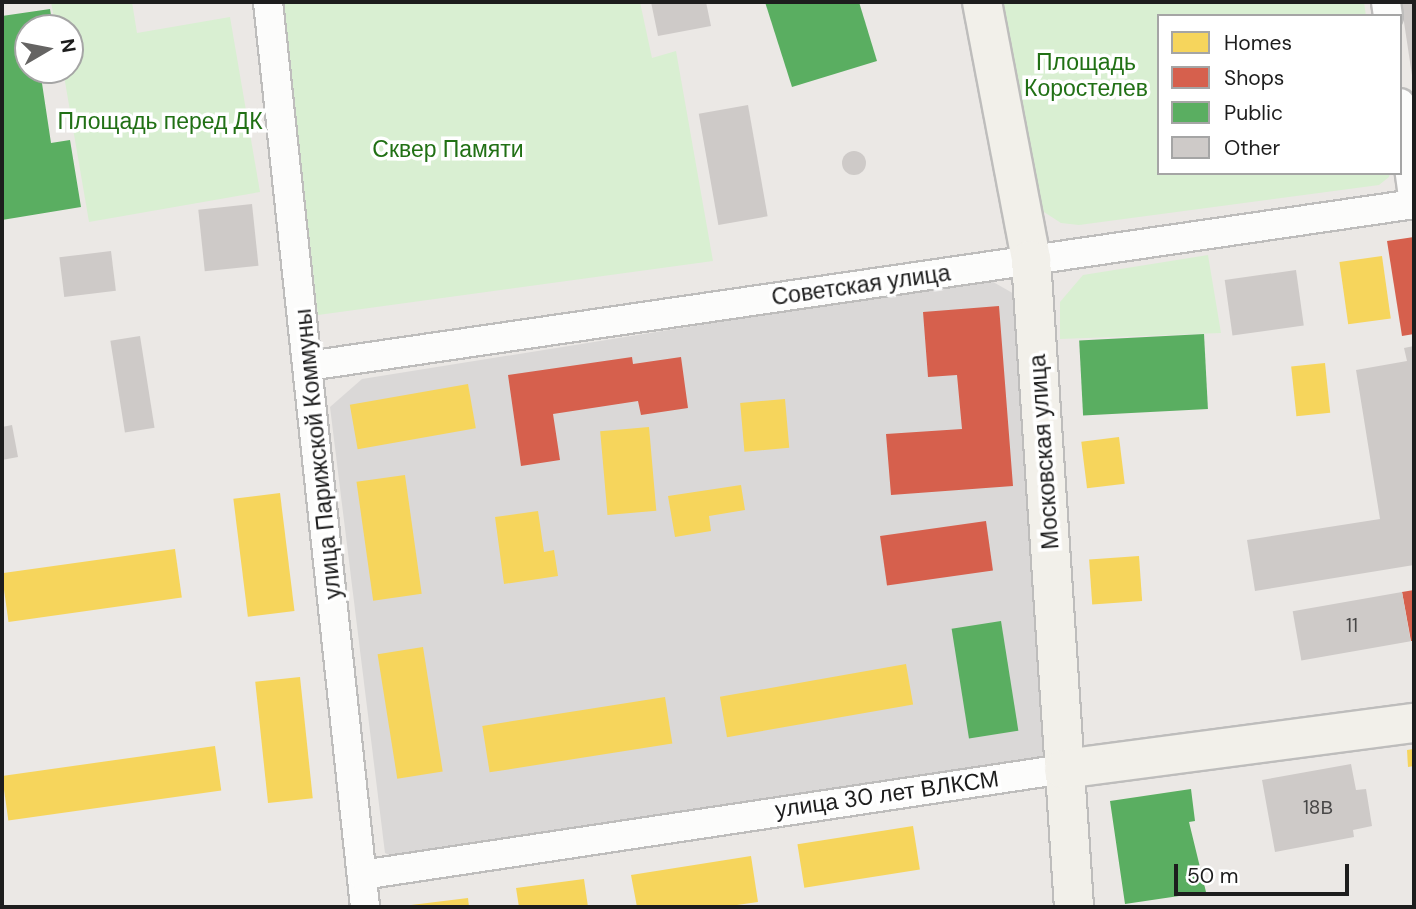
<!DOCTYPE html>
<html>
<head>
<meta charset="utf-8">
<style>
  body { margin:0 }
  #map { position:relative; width:1416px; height:909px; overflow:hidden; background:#ebe8e5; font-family:"DM Sans",sans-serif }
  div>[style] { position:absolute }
  .residential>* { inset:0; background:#dad8d7 }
  .park>* { inset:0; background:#d9efd2 }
  .homes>* { inset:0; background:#f6d55c; transform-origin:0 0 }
  .shops>* { inset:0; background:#d6604d; transform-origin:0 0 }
  .public>* { inset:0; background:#5aae61; transform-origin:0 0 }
  .building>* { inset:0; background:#cecac8; transform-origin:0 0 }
  .round { border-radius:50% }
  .roads { filter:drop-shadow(2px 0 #bebdbc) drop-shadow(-2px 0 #bebdbc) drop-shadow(0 2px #bebdbc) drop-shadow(0 -2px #bebdbc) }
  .street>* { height:28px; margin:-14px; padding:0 14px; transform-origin:14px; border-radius:14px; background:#fcfcfb }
  .secondary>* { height:38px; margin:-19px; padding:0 19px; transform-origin:19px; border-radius:19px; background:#f2f0ea }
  span { translate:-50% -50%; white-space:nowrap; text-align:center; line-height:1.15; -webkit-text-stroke:7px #fff; paint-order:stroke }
  .number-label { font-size:19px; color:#494848 }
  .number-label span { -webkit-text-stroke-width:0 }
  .park-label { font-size:23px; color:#217015 }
  .street-label { font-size:23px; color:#1d1d1d }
  .frame { position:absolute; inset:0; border:4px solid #1d1d1d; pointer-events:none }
  .legend { position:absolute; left:1157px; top:14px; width:245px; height:161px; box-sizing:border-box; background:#fff; border:2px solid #a5a5a5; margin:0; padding:9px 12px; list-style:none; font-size:21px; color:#1d1d1d }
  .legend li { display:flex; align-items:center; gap:14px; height:35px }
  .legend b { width:35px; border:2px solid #a5a5a5 }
  .north { position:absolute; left:14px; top:14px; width:70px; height:70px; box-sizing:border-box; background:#fff; border:2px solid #a5a5a5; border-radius:50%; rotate:80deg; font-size:19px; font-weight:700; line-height:28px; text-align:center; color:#1d1d1d }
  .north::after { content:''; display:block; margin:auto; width:24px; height:32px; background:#656463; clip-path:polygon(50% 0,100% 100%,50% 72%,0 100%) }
  .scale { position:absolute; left:1174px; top:864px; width:175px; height:32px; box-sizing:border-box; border:4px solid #1d1d1d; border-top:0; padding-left:9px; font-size:21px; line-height:24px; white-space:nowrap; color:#1d1d1d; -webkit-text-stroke:5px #fff; paint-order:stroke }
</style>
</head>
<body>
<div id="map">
  <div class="residential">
    <div style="clip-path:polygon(988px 279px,1016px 295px,1047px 756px,1021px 781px,423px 872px,385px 853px,330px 407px,362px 379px)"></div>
  </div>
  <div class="park">
    <div style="clip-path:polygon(51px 2px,132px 2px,137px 33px,230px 17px,260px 192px,89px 222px,63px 70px,70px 70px,70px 28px,56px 28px)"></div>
    <div style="clip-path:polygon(282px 2px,640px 2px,652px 58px,676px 51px,713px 261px,318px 315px)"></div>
    <div style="clip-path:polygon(998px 2px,1364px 2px,1366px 16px,1159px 16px,1159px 173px,1390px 173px,1389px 177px,1379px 185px,1079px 225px,1061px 223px,1044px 212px,1033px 189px)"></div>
    <div style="clip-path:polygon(1208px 255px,1221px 333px,1060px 339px,1060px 302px,1083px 275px)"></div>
  </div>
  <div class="homes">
    <div style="left:1382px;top:256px;width:63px;height:43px;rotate:82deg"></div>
    <div style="left:1325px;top:363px;width:50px;height:34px;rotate:84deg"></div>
    <div style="left:468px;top:384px;width:45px;height:120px;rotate:80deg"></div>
    <div style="left:785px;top:399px;width:49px;height:45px;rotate:85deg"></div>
    <div style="left:649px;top:427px;width:84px;height:49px;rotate:85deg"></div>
    <div style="left:1119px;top:437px;width:47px;height:38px;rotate:83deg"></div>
    <div style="left:405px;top:475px;width:120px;height:49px;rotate:82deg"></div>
    <div style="clip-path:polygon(741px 485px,745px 510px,709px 516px,711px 531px,675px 537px,668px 496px)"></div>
    <div style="left:280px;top:493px;width:119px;height:47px;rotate:83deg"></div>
    <div style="clip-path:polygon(538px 511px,544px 552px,554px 550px,558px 576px,504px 584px,495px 517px)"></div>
    <div style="left:175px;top:549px;width:49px;height:175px;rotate:82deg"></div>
    <div style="left:1139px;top:556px;width:45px;height:50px;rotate:86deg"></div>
    <div style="left:423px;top:647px;width:126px;height:46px;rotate:81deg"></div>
    <div style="left:906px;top:664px;width:41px;height:189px;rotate:80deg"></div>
    <div style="left:300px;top:677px;width:122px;height:45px;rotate:84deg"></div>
    <div style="left:665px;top:697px;width:47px;height:185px;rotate:81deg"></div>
    <div style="left:215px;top:746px;width:45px;height:215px;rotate:82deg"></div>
    <div style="clip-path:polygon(1414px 749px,1414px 766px,1408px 767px,1407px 750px)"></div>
    <div style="left:913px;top:826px;width:44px;height:117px;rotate:81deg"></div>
    <div style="clip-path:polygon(751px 856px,758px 902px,723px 907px,637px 907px,631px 875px)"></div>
    <div style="clip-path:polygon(584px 879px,588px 907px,519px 907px,516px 888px)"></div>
    <div style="clip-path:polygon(468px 898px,469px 907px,403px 907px,403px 906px)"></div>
  </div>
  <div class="shops">
    <div style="clip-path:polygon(1414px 237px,1414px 334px,1402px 336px,1387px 241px)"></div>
    <div style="clip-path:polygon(999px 306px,1013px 486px,891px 495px,886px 434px,962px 429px,957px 375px,928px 377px,923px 312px)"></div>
    <div style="clip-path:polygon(632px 357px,633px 364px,681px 357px,688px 408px,641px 415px,638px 401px,553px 414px,560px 460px,521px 466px,508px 375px)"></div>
    <div style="left:986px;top:521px;width:50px;height:107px;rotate:82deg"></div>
    <div style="clip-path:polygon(1414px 590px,1414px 641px,1411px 641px,1402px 592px)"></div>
  </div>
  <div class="public">
    <div style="clip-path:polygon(765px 2px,859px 2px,877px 61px,792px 87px)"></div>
    <div style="clip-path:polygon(50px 9px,53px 28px,28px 28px,28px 70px,40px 70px,51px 143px,70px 140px,81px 207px,2px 220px,2px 16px)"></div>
    <div style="left:1204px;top:334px;width:75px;height:125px;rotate:87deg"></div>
    <div style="left:1001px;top:621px;width:111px;height:50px;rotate:81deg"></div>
    <div style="clip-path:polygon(1191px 789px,1195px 821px,1189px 822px,1206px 892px,1125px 904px,1110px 801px)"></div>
  </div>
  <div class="building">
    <div style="clip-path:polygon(651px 2px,706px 2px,711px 26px,658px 36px)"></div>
    <div style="clip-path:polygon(1401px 2px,1414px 2px,1414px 82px,1413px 82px)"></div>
    <div style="left:748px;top:105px;width:113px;height:50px;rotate:80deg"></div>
    <div class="round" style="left:842px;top:151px;width:24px;height:24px"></div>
    <div style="left:252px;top:204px;width:62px;height:54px;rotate:84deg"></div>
    <div style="left:111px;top:251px;width:40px;height:52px;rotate:83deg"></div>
    <div style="left:1296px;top:270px;width:56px;height:72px;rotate:82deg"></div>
    <div style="left:140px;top:336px;width:93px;height:30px;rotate:81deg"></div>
    <div style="clip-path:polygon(1414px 346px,1414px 565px,1255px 591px,1247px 540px,1380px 519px,1356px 370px,1407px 361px,1404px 348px)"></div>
    <div style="clip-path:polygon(12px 425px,18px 457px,2px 460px,2px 427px)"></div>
    <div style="left:1402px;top:592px;width:50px;height:111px;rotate:80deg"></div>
    <div style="clip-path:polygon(1351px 764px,1356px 790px,1366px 789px,1372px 826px,1353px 830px,1354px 837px,1275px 852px,1262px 780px)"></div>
  </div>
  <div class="roads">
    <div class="street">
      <div style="left:268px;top:2px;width:910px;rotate:83.88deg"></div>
      <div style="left:1386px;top:2px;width:14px;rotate:82deg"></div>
      <div style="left:1400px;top:103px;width:102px;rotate:82.1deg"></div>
      <div style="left:308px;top:366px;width:1118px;rotate:-8.33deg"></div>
      <div style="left:362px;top:875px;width:710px;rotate:-8.59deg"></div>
    </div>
    <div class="secondary">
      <div style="left:982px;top:2px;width:263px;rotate:79.2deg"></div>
      <div style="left:1031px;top:260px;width:648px;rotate:86.2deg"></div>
      <div style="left:1064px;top:769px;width:353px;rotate:-7.5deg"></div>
    </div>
  </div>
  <div class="number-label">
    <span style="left:1352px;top:626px">11</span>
    <span style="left:1318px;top:808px">18В</span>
  </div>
  <div class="park-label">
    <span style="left:1086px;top:75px">Площадь<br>Коростелев</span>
    <span style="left:160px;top:121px">Площадь перед ДК</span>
    <span style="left:448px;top:149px">Сквер Памяти</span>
  </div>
  <div class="street-label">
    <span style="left:861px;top:285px;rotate:-8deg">Советская улица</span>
    <span style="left:1044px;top:452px;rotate:-94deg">Московская улица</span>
    <span style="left:318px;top:454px;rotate:-96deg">улица Парижской Коммуны</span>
    <span style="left:887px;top:794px;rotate:-8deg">улица 30 лет ВЛКСМ</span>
  </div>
  <div class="frame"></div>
  <ul class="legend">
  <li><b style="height:19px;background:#f6d55c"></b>Homes</li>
  <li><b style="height:19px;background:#d6604d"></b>Shops</li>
  <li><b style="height:19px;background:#5aae61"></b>Public</li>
  <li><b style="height:19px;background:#cecac8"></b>Other</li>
  </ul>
  <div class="north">N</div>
  <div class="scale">50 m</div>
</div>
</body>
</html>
